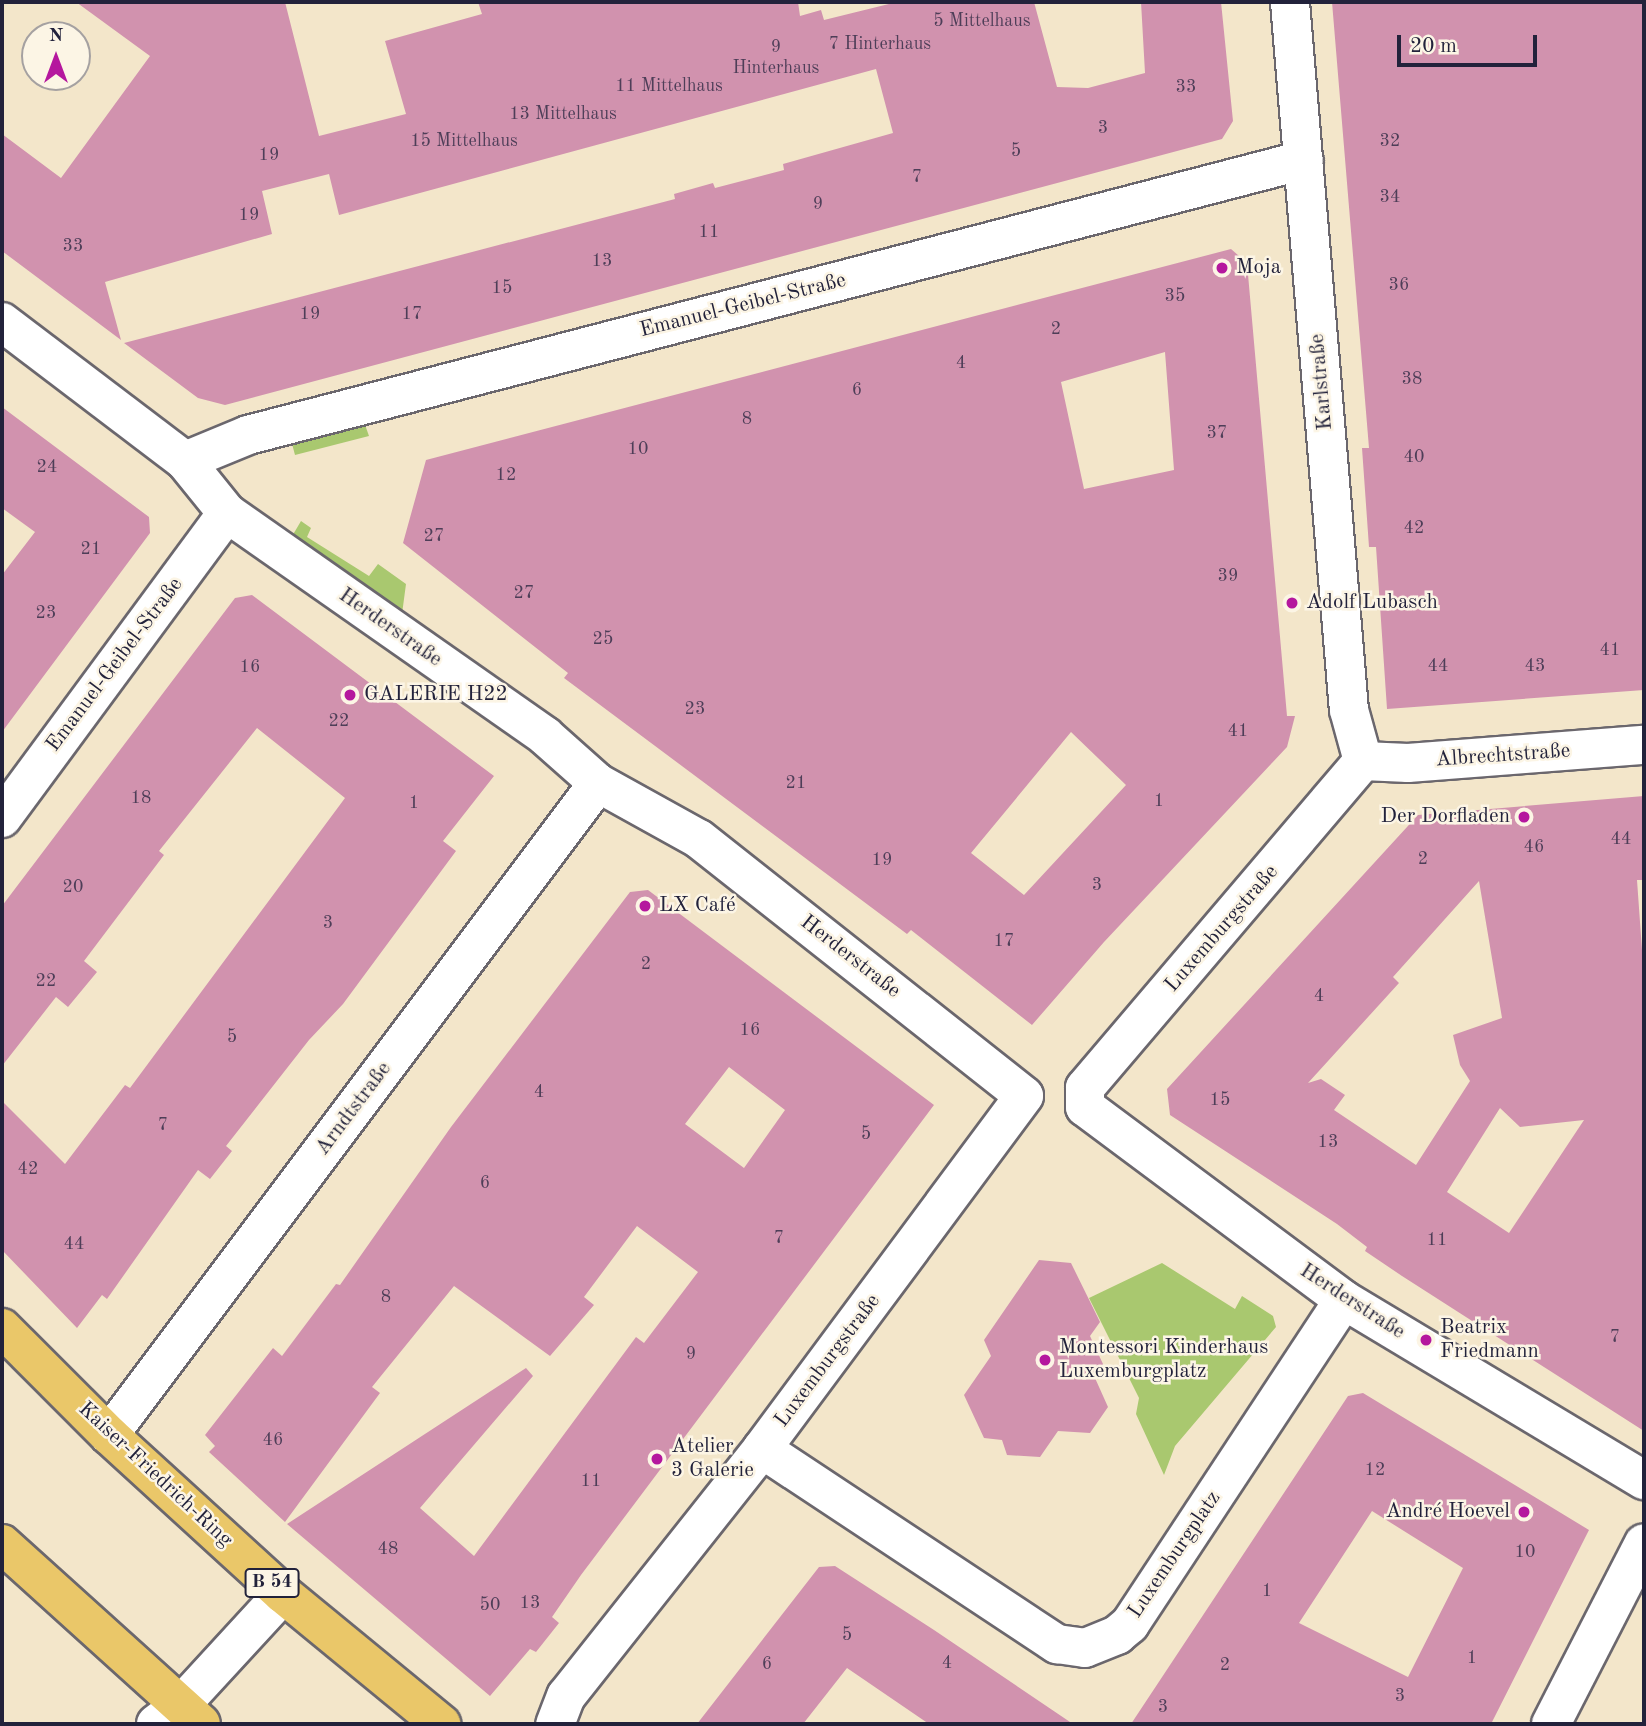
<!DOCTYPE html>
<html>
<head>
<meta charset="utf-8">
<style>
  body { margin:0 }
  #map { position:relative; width:1646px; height:1726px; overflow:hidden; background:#f3e6ca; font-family:"Old Standard TT",serif }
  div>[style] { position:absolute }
  .green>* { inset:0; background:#a9c86f }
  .building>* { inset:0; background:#d192ae }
  .roads { filter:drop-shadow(2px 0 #6b676d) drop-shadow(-2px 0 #6b676d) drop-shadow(0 2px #6b676d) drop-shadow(0 -2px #6b676d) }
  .street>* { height:38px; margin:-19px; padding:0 19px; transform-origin:19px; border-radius:19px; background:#fff }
  .primary>* { height:38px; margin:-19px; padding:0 19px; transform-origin:19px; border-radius:19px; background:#eac769 }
  .dots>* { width:19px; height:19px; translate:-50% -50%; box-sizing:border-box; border:4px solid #fcf5e5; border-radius:50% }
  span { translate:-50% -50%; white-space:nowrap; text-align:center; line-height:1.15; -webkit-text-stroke:5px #fcf5e5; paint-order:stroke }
  .number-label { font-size:18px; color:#4e3e58 }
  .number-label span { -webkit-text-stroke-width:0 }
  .shield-label span { padding:2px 5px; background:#fcf5e5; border:2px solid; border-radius:5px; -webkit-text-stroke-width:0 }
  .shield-label { font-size:19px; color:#22223b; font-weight:700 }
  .poi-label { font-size:21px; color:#22223b }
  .left { translate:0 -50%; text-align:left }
  .right { translate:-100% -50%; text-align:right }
  .street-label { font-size:21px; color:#22223b }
  .frame { position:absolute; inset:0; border:4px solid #22223b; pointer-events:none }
  .north { position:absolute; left:21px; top:21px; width:70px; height:70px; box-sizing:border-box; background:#fcf5e5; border:2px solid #a5a1a1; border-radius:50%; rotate:0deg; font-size:19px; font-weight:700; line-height:28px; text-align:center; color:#22223b }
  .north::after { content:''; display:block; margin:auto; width:24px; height:32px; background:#b5179e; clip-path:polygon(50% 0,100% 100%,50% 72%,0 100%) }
  .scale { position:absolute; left:1397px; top:35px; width:140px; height:32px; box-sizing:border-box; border:4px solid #22223b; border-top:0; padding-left:9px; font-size:21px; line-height:24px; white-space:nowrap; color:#22223b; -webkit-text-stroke:5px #fcf5e5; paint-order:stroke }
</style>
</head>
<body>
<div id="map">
  <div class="green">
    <div style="clip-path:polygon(363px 419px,369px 436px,295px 455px,291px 440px)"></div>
    <div style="clip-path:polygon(301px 521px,311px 528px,307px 537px,369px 576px,378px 564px,406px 584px,402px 614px,291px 538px)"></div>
    <div style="clip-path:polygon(1162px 1263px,1235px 1309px,1242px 1296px,1273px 1316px,1276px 1327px,1175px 1446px,1164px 1475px,1136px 1414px,1139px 1398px,1089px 1298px)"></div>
  </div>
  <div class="building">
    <div style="clip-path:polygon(76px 2px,285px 2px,319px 136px,406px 114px,385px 41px,482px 14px,478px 2px,798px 2px,800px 16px,821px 10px,824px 20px,897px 2px,1034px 2px,1057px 87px,1088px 88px,1145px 73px,1141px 2px,1221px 2px,1233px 121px,1222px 139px,225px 405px,198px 398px,124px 343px,675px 199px,674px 194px,713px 183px,715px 188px,784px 170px,783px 164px,893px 133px,876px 69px,339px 215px,329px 174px,262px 191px,272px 234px,105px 282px,121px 340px,2px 251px,2px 134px,61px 178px,150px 56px)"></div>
    <div style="clip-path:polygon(1332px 2px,1644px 2px,1644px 690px,1387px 709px,1376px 547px,1369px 547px,1362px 448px,1369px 448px)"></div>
    <div style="clip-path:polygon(evenodd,1231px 249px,1247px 263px,1287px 716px,1295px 716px,1287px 747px,1104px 942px,1032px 1025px,911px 930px,907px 934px,564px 678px,568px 673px,403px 543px,426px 460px,1231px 249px,1165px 352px,1174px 470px,1084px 489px,1061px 382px,1165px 352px,1231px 249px,1071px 732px,1126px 785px,1024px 895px,971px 853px,1071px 732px)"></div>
    <div style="clip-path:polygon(2px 407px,149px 517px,150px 533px,2px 732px,2px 575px,35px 532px,2px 508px)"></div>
    <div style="clip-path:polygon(252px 595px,494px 776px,443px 841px,456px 851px,343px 1004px,309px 1040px,226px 1146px,232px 1151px,210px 1179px,198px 1170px,107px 1299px,102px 1295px,77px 1328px,2px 1250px,2px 1101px,65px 1164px,125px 1085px,130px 1088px,345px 798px,257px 728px,159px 851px,164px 855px,84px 961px,97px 972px,68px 1007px,56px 997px,2px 1066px,2px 906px,235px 598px)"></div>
    <div style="clip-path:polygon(evenodd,1644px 796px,1644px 880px,1637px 880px,1644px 978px,1644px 1431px,1402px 1276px,1365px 1251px,1367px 1247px,1337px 1224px,1170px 1115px,1167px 1089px,1418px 815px,1644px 796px,1479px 881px,1502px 1018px,1453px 1035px,1460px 1065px,1470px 1081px,1416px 1165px,1334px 1110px,1345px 1095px,1321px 1079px,1308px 1083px,1399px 983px,1393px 977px,1479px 881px,1644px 796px,1500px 1108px,1520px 1127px,1584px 1120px,1509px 1233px,1447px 1192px,1500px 1108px)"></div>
    <div style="clip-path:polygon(evenodd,648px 890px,934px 1105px,581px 1575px,552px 1617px,559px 1623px,536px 1652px,530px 1649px,490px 1696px,287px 1524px,526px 1368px,533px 1376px,420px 1508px,474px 1556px,636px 1337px,644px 1343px,698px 1272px,637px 1226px,584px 1297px,594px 1305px,550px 1356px,454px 1286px,372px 1387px,380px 1393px,285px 1522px,209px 1452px,215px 1446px,205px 1435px,273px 1348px,282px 1356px,336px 1284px,340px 1285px,451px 1127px,630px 892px,648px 890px,729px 1067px,785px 1110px,744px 1168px,685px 1124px,729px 1067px)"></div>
    <div style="clip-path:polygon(1039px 1260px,1071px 1263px,1100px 1322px,1090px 1336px,1103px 1364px,1095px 1378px,1108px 1407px,1090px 1433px,1058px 1431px,1040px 1457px,1007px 1455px,1002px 1440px,984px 1438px,964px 1395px,991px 1356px,984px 1340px)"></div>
    <div style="clip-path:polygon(evenodd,1363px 1393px,1589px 1530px,1491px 1724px,1131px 1724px,1348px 1396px,1363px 1393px,1372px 1511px,1463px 1568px,1408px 1677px,1299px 1623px,1372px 1511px)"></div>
    <div style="clip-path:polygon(835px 1566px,934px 1630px,1073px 1724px,929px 1724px,847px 1668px,803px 1724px,697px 1724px,819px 1567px)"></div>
  </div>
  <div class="roads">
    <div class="street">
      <div style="left:1290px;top:2px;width:710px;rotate:85.24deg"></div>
      <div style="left:1349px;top:710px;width:53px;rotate:74.6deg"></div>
      <div style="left:2px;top:322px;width:230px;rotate:37.2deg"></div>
      <div style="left:185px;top:461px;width:67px;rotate:51.1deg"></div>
      <div style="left:227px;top:513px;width:388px;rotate:35deg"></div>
      <div style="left:545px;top:736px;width:71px;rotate:41.6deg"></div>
      <div style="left:598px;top:783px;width:115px;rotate:29deg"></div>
      <div style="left:699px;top:839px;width:414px;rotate:38.3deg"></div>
      <div style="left:1024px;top:1096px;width:440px;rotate:126.6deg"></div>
      <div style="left:762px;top:1449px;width:315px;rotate:128.4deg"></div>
      <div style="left:566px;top:1696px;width:30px;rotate:111deg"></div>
      <div style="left:185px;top:461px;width:68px;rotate:-22.4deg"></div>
      <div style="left:248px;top:435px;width:1091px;rotate:-14.6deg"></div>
      <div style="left:1363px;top:761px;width:429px;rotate:130.4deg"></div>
      <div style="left:1085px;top:1088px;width:19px;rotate:90deg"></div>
      <div style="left:1085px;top:1107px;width:323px;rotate:36.7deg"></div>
      <div style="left:1344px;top:1300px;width:350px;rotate:31deg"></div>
      <div style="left:1363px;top:761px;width:45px;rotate:2.5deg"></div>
      <div style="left:1408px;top:763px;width:237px;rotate:-4.4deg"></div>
      <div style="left:2px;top:818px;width:379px;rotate:-53.6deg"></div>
      <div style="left:109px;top:1435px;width:815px;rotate:-53.13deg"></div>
      <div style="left:762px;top:1449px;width:354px;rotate:33.5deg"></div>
      <div style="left:1057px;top:1644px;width:28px;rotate:8deg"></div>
      <div style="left:1085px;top:1648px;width:35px;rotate:-22deg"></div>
      <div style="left:1117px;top:1635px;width:17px;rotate:-40deg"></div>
      <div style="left:1130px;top:1624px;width:388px;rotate:-56.6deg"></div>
      <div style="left:156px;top:1724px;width:30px;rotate:-37deg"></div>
      <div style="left:180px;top:1706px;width:152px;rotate:-47.4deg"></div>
      <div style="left:1551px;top:1724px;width:203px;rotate:-62.8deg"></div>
    </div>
    <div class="primary">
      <div style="left:2px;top:1328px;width:151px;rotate:45deg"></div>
      <div style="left:109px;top:1435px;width:236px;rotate:42.4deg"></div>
      <div style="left:283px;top:1594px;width:205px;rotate:39.4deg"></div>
      <div style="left:2px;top:1544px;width:268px;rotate:42.1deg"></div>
    </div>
  </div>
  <div class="dots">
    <div style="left:1222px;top:268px;background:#b5179e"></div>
    <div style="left:1292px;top:603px;background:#b5179e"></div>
    <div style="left:350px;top:695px;background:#b5179e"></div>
    <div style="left:1524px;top:817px;background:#b5179e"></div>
    <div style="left:645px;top:906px;background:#b5179e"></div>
    <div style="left:1426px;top:1340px;background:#b5179e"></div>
    <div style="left:1045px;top:1360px;background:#b5179e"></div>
    <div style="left:657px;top:1459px;background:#b5179e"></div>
    <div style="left:1524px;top:1512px;background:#b5179e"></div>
  </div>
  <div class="number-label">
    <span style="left:982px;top:21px">5 Mittelhaus</span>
    <span style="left:880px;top:44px">7 Hinterhaus</span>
    <span style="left:776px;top:58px">9<br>Hinterhaus</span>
    <span style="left:669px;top:86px">11 Mittelhaus</span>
    <span style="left:1186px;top:87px">33</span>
    <span style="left:563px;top:114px">13 Mittelhaus</span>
    <span style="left:1103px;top:128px">3</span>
    <span style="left:464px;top:141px">15 Mittelhaus</span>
    <span style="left:1390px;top:141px">32</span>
    <span style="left:1016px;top:151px">5</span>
    <span style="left:269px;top:155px">19</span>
    <span style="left:917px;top:177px">7</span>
    <span style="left:1390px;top:197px">34</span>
    <span style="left:818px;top:204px">9</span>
    <span style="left:249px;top:215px">19</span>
    <span style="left:709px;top:232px">11</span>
    <span style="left:73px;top:246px">33</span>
    <span style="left:602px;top:261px">13</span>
    <span style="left:1399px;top:285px">36</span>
    <span style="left:502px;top:288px">15</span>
    <span style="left:1175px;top:296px">35</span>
    <span style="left:310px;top:314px">19</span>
    <span style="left:412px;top:314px">17</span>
    <span style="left:1056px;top:329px">2</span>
    <span style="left:961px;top:363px">4</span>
    <span style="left:1412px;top:379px">38</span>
    <span style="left:857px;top:390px">6</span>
    <span style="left:747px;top:419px">8</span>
    <span style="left:1217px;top:433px">37</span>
    <span style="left:638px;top:449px">10</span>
    <span style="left:1414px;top:457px">40</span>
    <span style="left:47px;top:467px">24</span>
    <span style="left:506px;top:475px">12</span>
    <span style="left:1414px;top:528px">42</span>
    <span style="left:434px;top:536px">27</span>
    <span style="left:91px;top:549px">21</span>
    <span style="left:1228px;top:576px">39</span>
    <span style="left:524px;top:593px">27</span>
    <span style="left:46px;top:613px">23</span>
    <span style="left:603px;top:639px">25</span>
    <span style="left:1610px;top:650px">41</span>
    <span style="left:1438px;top:666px">44</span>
    <span style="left:1535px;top:666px">43</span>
    <span style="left:250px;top:667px">16</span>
    <span style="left:695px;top:709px">23</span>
    <span style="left:339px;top:721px">22</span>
    <span style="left:1238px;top:731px">41</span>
    <span style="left:796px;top:783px">21</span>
    <span style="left:141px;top:798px">18</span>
    <span style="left:1159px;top:801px">1</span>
    <span style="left:414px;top:803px">1</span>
    <span style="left:1621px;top:839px">44</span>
    <span style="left:1534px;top:847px">46</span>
    <span style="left:1423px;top:859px">2</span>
    <span style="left:882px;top:860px">19</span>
    <span style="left:1097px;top:885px">3</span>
    <span style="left:73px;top:887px">20</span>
    <span style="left:328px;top:923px">3</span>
    <span style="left:1004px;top:941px">17</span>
    <span style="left:646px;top:964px">2</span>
    <span style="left:46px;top:981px">22</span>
    <span style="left:1319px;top:996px">4</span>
    <span style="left:750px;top:1030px">16</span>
    <span style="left:232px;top:1037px">5</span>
    <span style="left:539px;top:1092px">4</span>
    <span style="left:1220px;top:1100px">15</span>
    <span style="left:163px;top:1125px">7</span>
    <span style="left:866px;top:1134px">5</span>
    <span style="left:1328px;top:1142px">13</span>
    <span style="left:28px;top:1169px">42</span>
    <span style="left:485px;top:1183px">6</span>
    <span style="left:779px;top:1238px">7</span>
    <span style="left:1437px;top:1240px">11</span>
    <span style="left:74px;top:1244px">44</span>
    <span style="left:386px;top:1297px">8</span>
    <span style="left:1615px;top:1337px">7</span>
    <span style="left:691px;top:1354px">9</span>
    <span style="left:273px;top:1440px">46</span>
    <span style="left:1375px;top:1470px">12</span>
    <span style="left:591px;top:1481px">11</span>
    <span style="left:388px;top:1549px">48</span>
    <span style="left:1525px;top:1552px">10</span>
    <span style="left:1267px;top:1591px">1</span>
    <span style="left:530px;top:1603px">13</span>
    <span style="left:490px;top:1605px">50</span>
    <span style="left:847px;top:1635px">5</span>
    <span style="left:1472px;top:1658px">1</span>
    <span style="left:947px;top:1663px">4</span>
    <span style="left:767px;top:1664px">6</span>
    <span style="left:1225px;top:1665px">2</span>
    <span style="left:1400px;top:1696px">3</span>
    <span style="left:1163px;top:1707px">3</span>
  </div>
  <div class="shield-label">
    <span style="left:272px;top:1583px">B 54</span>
  </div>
  <div class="poi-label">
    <span class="left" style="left:1236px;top:268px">Moja</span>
    <span class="left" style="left:1306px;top:603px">Adolf Lubasch</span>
    <span class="left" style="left:364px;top:695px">GALERIE H22</span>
    <span class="right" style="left:1510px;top:817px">Der Dorfladen</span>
    <span class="left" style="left:659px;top:906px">LX Café</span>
    <span class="left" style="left:1440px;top:1340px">Beatrix<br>Friedmann</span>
    <span class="left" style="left:1059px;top:1360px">Montessori Kinderhaus<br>Luxemburgplatz</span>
    <span class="left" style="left:671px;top:1459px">Atelier<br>3 Galerie</span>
    <span class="right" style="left:1510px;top:1512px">André Hoevel</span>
  </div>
  <div class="street-label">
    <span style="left:743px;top:306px;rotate:-14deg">Emanuel-Geibel-Straße</span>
    <span style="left:1322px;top:382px;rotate:-95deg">Karlstraße</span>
    <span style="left:390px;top:628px;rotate:35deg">Herderstraße</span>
    <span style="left:115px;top:665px;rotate:-53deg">Emanuel-Geibel-Straße</span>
    <span style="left:1503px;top:756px;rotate:-4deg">Albrechtstraße</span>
    <span style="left:1222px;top:929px;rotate:-49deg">Luxemburgstraße</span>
    <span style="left:850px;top:957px;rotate:38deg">Herderstraße</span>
    <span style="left:354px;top:1109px;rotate:-53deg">Arndtstraße</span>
    <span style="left:1352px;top:1302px;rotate:33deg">Herderstraße</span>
    <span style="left:828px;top:1361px;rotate:-53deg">Luxemburgstraße</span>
    <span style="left:155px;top:1475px;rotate:43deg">Kaiser-Friedrich-Ring</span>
    <span style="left:1175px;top:1555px;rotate:-56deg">Luxemburgplatz</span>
  </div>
  <div class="frame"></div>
  <div class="north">N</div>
  <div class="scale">20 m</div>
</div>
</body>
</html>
